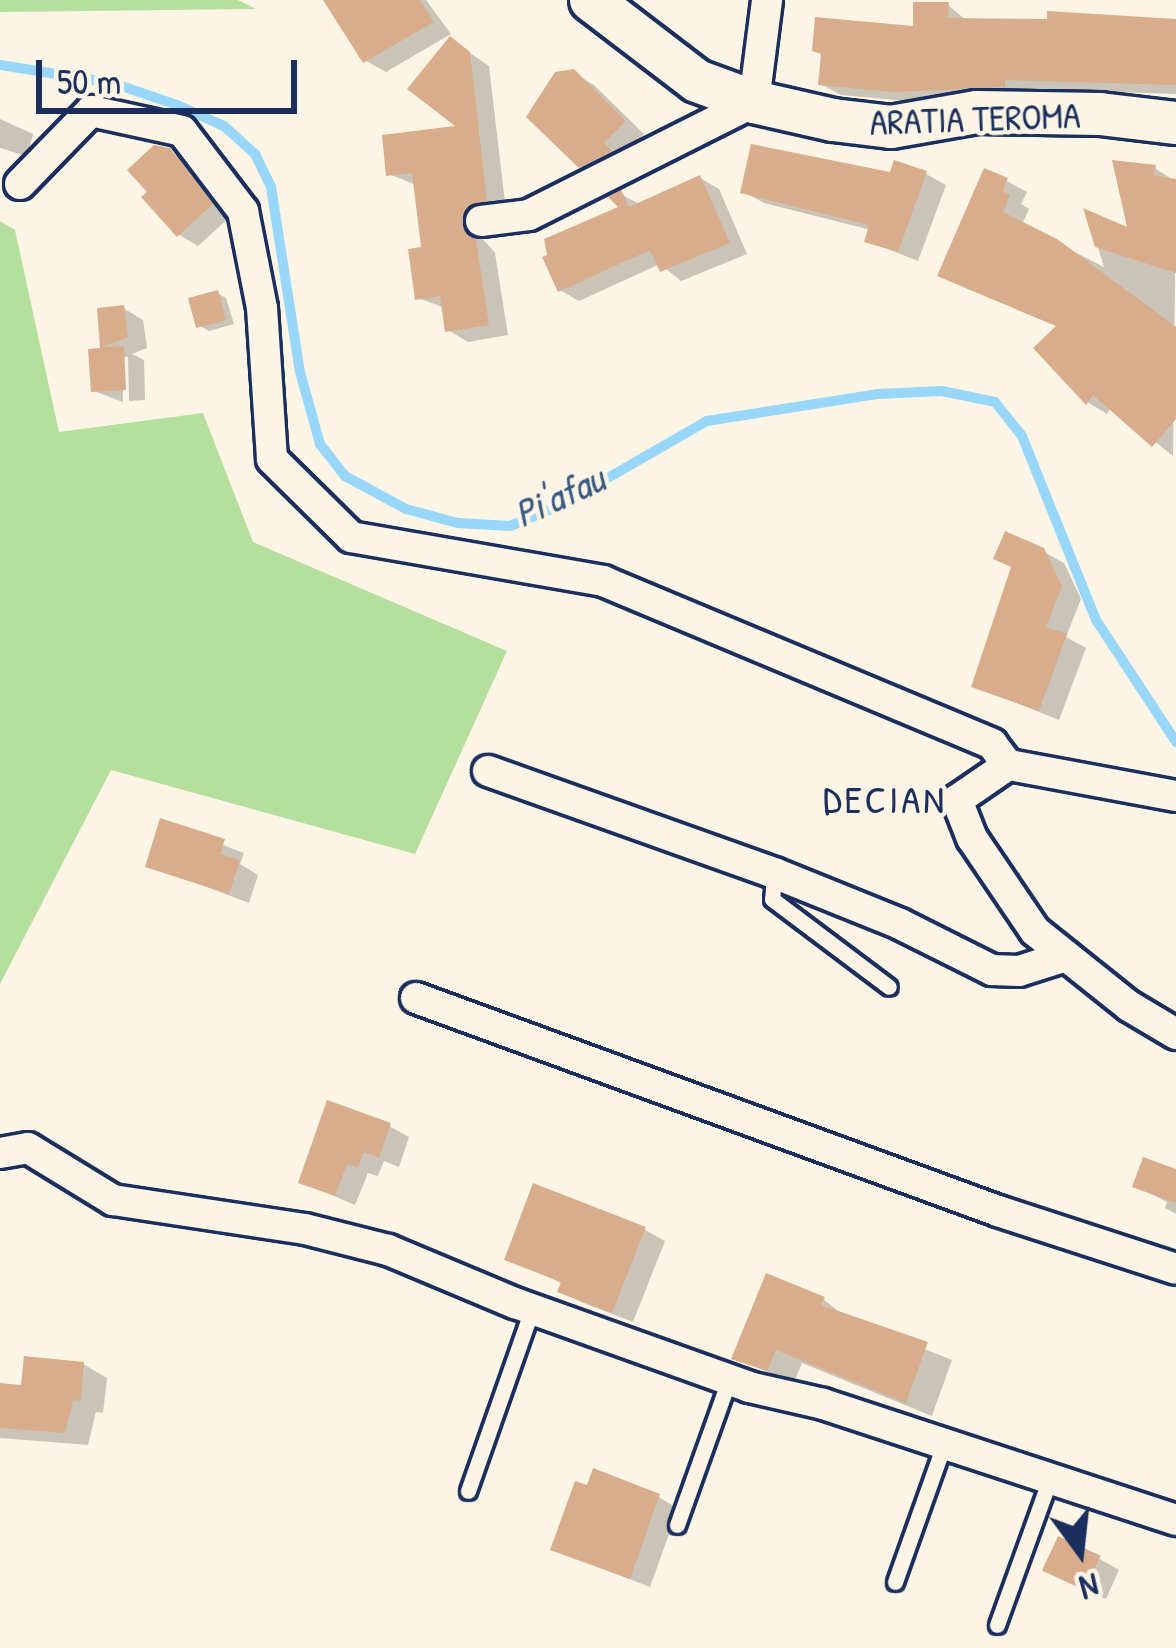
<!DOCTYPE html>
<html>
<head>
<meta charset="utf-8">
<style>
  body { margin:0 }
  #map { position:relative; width:1176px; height:1648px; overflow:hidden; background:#fcf5e5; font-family:"Patrick Hand",sans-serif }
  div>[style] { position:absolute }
  .green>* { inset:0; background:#b5df9c }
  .shadow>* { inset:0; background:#0003 }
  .stream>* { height:10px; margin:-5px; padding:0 5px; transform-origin:5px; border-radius:5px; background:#98d7f9 }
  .building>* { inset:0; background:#d9ad8b; transform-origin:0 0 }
  .roads { filter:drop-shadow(3px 0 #1b2f5e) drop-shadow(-3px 0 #1b2f5e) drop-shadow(0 3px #1b2f5e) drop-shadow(0 -3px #1b2f5e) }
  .service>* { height:15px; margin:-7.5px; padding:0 7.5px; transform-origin:7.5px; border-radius:7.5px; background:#fcf5e5 }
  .minor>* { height:30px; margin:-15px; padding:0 15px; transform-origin:15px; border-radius:15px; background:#fcf5e5 }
  .secondary>* { height:42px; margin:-21px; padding:0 21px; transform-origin:21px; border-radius:21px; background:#fcf5e5 }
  span { translate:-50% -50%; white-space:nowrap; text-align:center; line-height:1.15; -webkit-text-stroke:9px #fcf5e5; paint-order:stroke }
  .street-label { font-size:36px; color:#1b2f5e }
  .water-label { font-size:39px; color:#3a5985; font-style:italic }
  .neighbourhood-label { font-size:39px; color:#1b2f5e; letter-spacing:3px }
  .north { position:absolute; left:1020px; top:1492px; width:120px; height:120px; -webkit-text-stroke:9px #fcf5e5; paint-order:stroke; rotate:165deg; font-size:33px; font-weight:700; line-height:48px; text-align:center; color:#1b2f5e }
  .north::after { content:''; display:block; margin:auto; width:42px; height:54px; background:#1b2f5e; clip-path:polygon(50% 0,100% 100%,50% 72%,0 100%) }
  .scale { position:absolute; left:36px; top:60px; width:261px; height:54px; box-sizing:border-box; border:6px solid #1b2f5e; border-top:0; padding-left:15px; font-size:36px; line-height:42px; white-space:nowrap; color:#1b2f5e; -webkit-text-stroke:9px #fcf5e5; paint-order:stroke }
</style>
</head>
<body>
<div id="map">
  <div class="green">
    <div style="clip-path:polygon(0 0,238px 0,256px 9px,0 12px)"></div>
    <div style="clip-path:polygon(0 221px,15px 230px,59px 432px,203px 413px,253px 542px,507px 651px,415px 854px,111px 770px,0 984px)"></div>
  </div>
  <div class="shadow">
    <div style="clip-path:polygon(327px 0,426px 0,451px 34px,386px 72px,366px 61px)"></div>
    <div style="clip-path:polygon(948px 5px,967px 21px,1176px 24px,1176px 94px,1024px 89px,1024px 97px,917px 102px,841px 95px,821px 84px)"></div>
    <div style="clip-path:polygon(451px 40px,489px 66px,506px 211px,480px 236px,495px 253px,508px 335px,468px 342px,448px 330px,445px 308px,418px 298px,424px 250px,416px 185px,389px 174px,463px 128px)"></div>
    <div style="clip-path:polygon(573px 73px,594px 85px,644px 134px,601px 178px,580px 166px)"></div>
    <div style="clip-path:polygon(0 119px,33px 134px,27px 156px,0 148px)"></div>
    <div style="clip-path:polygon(169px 151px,190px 163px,231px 216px,198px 246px,178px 234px,152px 192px)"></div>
    <div style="clip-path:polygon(1155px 168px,1176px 182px,1173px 456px,1111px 407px,1107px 414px,1087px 402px,1059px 327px,961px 286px,1007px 181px,1027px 192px,1021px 204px,1029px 209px,1022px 225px,1104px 267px,1087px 213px,1131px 232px)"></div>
    <div style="clip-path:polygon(926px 174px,946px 185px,918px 261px,868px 241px,871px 230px,764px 203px,744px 192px)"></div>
    <div style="clip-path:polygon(700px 178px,719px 189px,747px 254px,681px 281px,660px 264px,579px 301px,560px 290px,624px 208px,621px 194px,641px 205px)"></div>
    <div style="clip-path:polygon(217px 293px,226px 298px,234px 324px,209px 331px,200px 326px)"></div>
    <div style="clip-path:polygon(123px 308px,143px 320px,147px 348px,132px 354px,144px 360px,145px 400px,129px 401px,128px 357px,122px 357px,123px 402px,94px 391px,103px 350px,100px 310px)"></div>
    <div style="clip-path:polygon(1042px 551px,1064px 563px,1081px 599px,1066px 637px,1086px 648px,1059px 720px,974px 686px,1014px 568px)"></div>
    <div style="clip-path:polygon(162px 822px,244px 853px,240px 864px,258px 875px,249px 903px,149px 865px)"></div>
    <div style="clip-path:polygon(389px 1126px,409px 1137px,399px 1167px,384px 1161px,378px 1176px,368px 1173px,355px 1205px,302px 1182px)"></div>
    <div style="clip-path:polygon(1176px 1173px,1176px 1214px,1165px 1208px,1167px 1202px,1136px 1186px)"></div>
    <div style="clip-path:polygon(645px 1230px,665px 1241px,633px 1322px,581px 1302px,561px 1290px,563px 1284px,508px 1258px)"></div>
    <div style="clip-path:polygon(823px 1299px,847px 1318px,952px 1360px,932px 1416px,802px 1363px,793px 1384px,735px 1357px)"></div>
    <div style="clip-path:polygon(83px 1364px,107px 1378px,103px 1413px,96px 1412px,88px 1445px,0 1438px,0 1386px,24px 1388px)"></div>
    <div style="clip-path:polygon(659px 1497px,678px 1509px,650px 1587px,553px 1549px)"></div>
    <div style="clip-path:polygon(1100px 1559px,1119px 1570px,1106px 1599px,1065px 1580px)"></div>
  </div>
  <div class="stream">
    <div style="left:0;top:65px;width:114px;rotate:9.1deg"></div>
    <div style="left:113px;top:83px;width:68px;rotate:19deg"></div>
    <div style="left:177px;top:105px;width:51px;rotate:24.1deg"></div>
    <div style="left:224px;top:126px;width:42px;rotate:42.1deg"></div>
    <div style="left:255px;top:154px;width:37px;rotate:64deg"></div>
    <div style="left:271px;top:187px;width:187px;rotate:81.1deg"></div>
    <div style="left:300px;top:372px;width:75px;rotate:74.5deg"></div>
    <div style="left:320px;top:444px;width:41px;rotate:52deg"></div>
    <div style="left:345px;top:476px;width:69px;rotate:28.4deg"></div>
    <div style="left:406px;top:509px;width:54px;rotate:15.1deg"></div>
    <div style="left:458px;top:523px;width:52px;rotate:3.3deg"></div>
    <div style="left:510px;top:526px;width:53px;rotate:-22.2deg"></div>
    <div style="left:559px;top:506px;width:171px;rotate:-29.9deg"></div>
    <div style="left:707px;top:421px;width:172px;rotate:-9deg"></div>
    <div style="left:877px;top:394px;width:65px;rotate:-2.6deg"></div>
    <div style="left:942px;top:391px;width:54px;rotate:11.7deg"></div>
    <div style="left:995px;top:402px;width:43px;rotate:51.5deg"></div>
    <div style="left:1022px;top:436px;width:198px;rotate:68.1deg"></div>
    <div style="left:1096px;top:620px;width:146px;rotate:56.7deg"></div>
  </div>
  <div class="building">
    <div style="clip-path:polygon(323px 0,420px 0,434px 22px,363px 63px)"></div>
    <div style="clip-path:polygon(913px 2px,949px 2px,948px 18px,1047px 19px,1047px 11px,1176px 19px,1176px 85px,1005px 80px,1005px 87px,895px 92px,818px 85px,821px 54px,812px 51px,815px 17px,913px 26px)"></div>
    <div style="clip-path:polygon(450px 36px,470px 52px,487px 201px,468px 206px,462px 222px,476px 239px,489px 325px,445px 332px,440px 296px,415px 300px,408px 249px,421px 247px,412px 173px,386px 176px,382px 135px,455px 126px,407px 89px)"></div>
    <div style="clip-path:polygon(574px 69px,626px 121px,604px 143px,612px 151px,579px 168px,526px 117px,555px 72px)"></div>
    <div style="clip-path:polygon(751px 144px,890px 172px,894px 160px,927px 171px,898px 252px,864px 242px,869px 225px,740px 193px)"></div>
    <div style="clip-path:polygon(154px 145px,170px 148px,213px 204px,177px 237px,141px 197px,147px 192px,127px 170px)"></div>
    <div style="clip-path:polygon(1112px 160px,1156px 165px,1154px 175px,1176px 179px,1176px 273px,1095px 247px,1083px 208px,1127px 227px)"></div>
    <div style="clip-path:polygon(984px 168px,1008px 178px,1003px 191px,1010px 195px,1003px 212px,1057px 239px,1176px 327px,1176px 419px,1152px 447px,1093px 395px,1086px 405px,1033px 348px,1056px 326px,937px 276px)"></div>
    <div style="clip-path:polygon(700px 175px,730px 243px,660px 272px,650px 250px,558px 292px,542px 257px,547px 255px,544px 239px,618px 207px,608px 197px,621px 190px,629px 207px)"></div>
    <div style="left:218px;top:290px;width:31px;height:31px;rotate:75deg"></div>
    <div style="clip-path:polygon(124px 305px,128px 337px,102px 347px,124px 346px,126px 390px,91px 392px,88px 349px,100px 348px,97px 308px)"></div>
    <div style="clip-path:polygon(1005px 531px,1044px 548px,1062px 586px,1046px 627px,1067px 634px,1039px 711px,971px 687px,1011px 567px,993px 559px)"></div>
    <div style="clip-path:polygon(160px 818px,225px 839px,220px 854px,240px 860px,229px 894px,145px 867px)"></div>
    <div style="clip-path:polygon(327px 1100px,391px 1123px,379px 1158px,364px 1152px,358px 1167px,347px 1164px,335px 1196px,298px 1183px)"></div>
    <div style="clip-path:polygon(1143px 1157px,1176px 1169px,1176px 1203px,1132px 1187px)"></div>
    <div style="clip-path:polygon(533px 1183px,646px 1227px,612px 1313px,557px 1292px,561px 1282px,504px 1260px)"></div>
    <div style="clip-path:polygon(766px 1273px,825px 1297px,821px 1305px,928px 1342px,906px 1403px,776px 1350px,767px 1371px,731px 1359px)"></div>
    <div style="clip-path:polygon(24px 1356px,84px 1362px,81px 1401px,73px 1400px,65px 1433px,0 1428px,0 1383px,21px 1385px)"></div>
    <div style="clip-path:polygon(593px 1468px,660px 1494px,630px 1579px,550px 1550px,575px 1481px,587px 1485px)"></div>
    <div style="left:1058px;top:1536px;width:47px;height:38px;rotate:25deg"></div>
  </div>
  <div class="roads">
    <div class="service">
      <div style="left:774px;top:873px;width:26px;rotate:94deg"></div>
      <div style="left:772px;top:899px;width:146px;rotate:36.9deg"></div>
      <div style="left:468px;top:1491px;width:193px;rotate:-70.6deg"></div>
      <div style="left:677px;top:1525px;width:154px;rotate:-70.3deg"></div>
      <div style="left:895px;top:1582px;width:143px;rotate:-70.4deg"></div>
      <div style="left:997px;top:1625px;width:153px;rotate:-70.1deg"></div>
    </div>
    <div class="minor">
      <div style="left:20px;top:184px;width:102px;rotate:-45.8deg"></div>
      <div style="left:91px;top:111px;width:93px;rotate:12.4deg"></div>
      <div style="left:182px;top:131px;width:101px;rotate:52.7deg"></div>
      <div style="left:243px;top:211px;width:99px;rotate:78.9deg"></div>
      <div style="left:262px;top:308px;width:151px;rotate:86.2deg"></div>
      <div style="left:272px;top:459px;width:111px;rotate:44.6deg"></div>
      <div style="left:351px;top:537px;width:256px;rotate:9.9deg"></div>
      <div style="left:603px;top:581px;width:422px;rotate:22.7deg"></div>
      <div style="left:992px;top:744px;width:26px;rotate:53deg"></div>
      <div style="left:481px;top:221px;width:48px;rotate:-7.1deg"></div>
      <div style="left:529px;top:215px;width:252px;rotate:-26.7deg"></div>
      <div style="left:754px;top:102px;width:103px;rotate:-82.7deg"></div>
      <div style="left:488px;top:771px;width:304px;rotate:19.6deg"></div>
      <div style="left:774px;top:873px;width:136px;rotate:22deg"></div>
      <div style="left:900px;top:924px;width:103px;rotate:26.6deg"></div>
      <div style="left:992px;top:970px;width:27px;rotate:2deg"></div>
      <div style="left:1019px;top:971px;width:49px;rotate:-17.7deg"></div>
      <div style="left:1176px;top:796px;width:171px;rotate:-169.5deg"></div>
      <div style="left:1008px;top:765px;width:62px;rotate:145.5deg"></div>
      <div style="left:957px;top:800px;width:41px;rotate:68.5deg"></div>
      <div style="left:972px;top:838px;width:112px;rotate:55.9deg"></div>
      <div style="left:1035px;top:931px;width:120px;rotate:38.6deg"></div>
      <div style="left:1129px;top:1006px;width:55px;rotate:30.8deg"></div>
      <div style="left:416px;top:998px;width:620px;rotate:20.1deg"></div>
      <div style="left:998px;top:1211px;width:187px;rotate:18deg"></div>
      <div style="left:0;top:1153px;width:28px;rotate:-10deg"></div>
      <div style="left:28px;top:1148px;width:100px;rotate:31.5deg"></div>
      <div style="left:113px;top:1200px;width:194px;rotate:8.6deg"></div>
      <div style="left:305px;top:1229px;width:86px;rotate:14.2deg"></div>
      <div style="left:388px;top:1250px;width:138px;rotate:22.7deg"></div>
      <div style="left:515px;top:1303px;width:249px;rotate:19.7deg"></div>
      <div style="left:749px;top:1387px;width:76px;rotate:12.9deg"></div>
      <div style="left:823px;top:1404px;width:372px;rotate:18.2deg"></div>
    </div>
    <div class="secondary">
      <div style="left:591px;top:0;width:133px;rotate:37.4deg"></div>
      <div style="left:697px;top:81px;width:61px;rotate:20.2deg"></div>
      <div style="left:754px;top:102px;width:81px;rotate:12.8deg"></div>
      <div style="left:833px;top:120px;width:58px;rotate:6.9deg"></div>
      <div style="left:891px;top:127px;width:87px;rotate:-9.9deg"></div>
      <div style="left:977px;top:112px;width:123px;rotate:0.9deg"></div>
      <div style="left:1100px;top:114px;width:77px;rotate:6.8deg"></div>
    </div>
  </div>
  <div class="street-label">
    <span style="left:975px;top:118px;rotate:-2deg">ARATIA TEROMA</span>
  </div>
  <div class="water-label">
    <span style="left:559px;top:496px;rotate:-25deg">Pi'afau</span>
  </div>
  <div class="neighbourhood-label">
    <span style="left:885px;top:799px">DECIAN</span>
  </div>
  <div class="north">N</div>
  <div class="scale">50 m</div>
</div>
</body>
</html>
